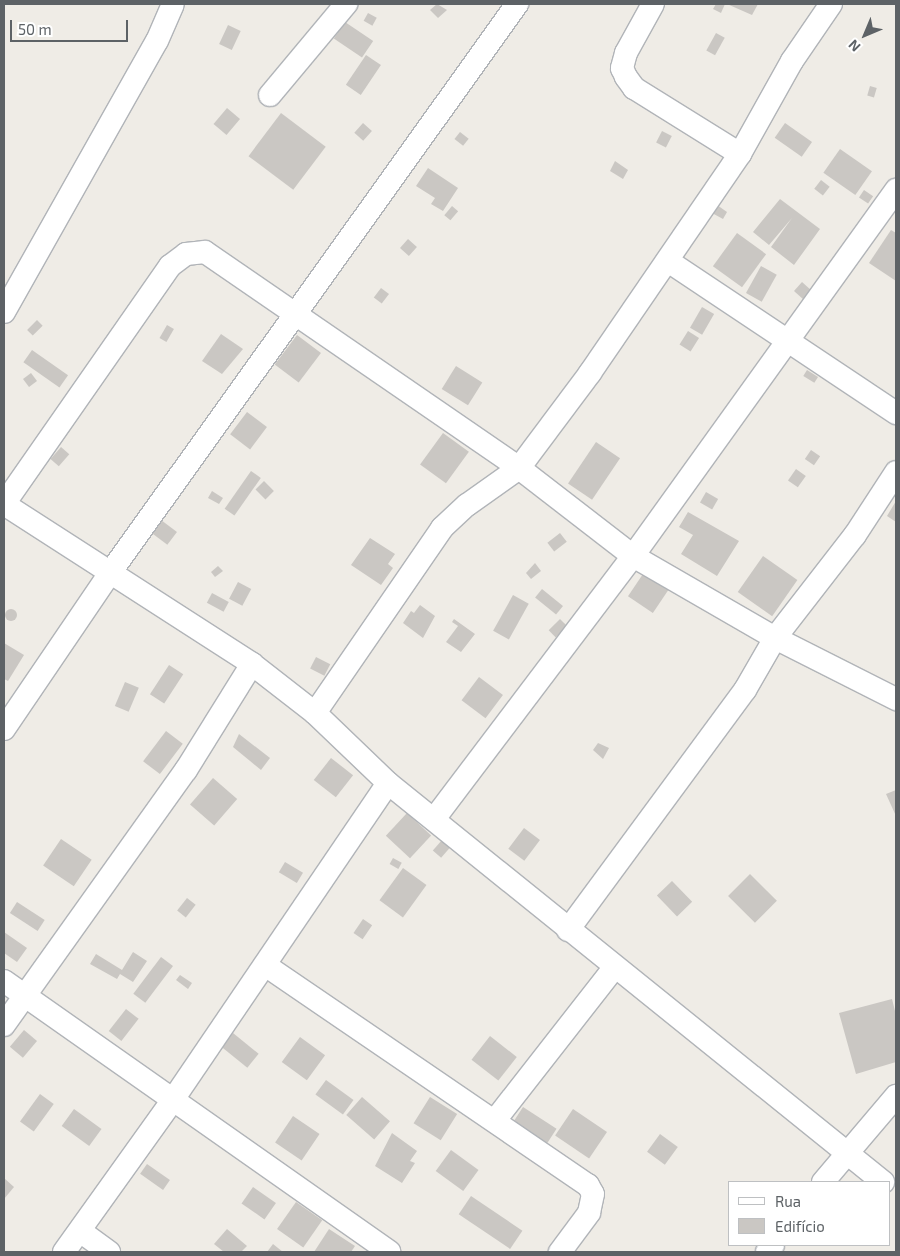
<!DOCTYPE html>
<html>
<head>
<meta charset="utf-8">
<style>
  body { margin:0 }
  #map { position:relative; width:900px; height:1256px; overflow:hidden; background:#efece6; font-family:"Exo 2",sans-serif }
  div>[style] { position:absolute }
  .building>* { inset:0; background:#cac7c3; transform-origin:0 0 }
  .round { border-radius:50% }
  .roads { filter:drop-shadow(1px 0 #b1b4b8) drop-shadow(-1px 0 #b1b4b8) drop-shadow(0 1px #b1b4b8) drop-shadow(0 -1px #b1b4b8) }
  .minor>* { height:22px; margin:-11px; padding:0 11px; transform-origin:11px; border-radius:11px; background:#fff }
  span { translate:-50% -50%; white-space:nowrap; text-align:center; line-height:1.15; -webkit-text-stroke:4px #fff; paint-order:stroke }
  .frame { position:absolute; inset:0; border:5px solid #5d6266; pointer-events:none }
  .legend { position:absolute; left:728px; top:1181px; width:162px; height:65px; box-sizing:border-box; background:#fff; border:1px solid #bec0c2; margin:0; padding:6px 9px; list-style:none; font-size:15px; color:#5d6266 }
  .legend li { display:flex; align-items:center; gap:10px; height:25px }
  .legend b { width:25px; border:1px solid #bec0c2 }
  .north { position:absolute; left:840px; top:10px; width:50px; height:50px; -webkit-text-stroke:4px #fff; paint-order:stroke; rotate:225deg; font-size:14px; font-weight:700; line-height:20px; text-align:center; color:#5d6266 }
  .north::after { content:''; display:block; margin:auto; width:18px; height:22px; background:#5d6266; clip-path:polygon(50% 0,100% 100%,50% 72%,0 100%) }
  .scale { position:absolute; left:10px; top:20px; width:118px; height:22px; box-sizing:border-box; border:2px solid #5d6266; border-top:0; padding-left:6px; font-size:15px; line-height:18px; white-space:nowrap; color:#5d6266; -webkit-text-stroke:4px #fff; paint-order:stroke }
</style>
</head>
<body>
<div id="map">
  <div class="building">
    <div style="clip-path:polygon(437px 4px,447px 10px,438px 18px,430px 10px)"></div>
    <div style="clip-path:polygon(716px 4px,725px 4px,721px 13px,713px 9px)"></div>
    <div style="clip-path:polygon(727px 4px,758px 4px,752px 15px)"></div>
    <div style="left:368px;top:13px;width:10px;height:9px;rotate:29deg"></div>
    <div style="left:345px;top:22px;width:34px;height:20px;rotate:34deg"></div>
    <div style="left:228px;top:25px;width:14px;height:21px;rotate:25deg"></div>
    <div style="left:716px;top:33px;width:10px;height:20px;rotate:29deg"></div>
    <div style="left:366px;top:55px;width:18px;height:36px;rotate:34deg"></div>
    <div style="left:870px;top:86px;width:7px;height:10px;rotate:16deg"></div>
    <div style="left:227px;top:108px;width:17px;height:21px;rotate:40deg"></div>
    <div style="left:281px;top:113px;width:56px;height:54px;rotate:37deg"></div>
    <div style="left:363px;top:123px;width:12px;height:13px;rotate:42deg"></div>
    <div style="left:785px;top:123px;width:33px;height:18px;rotate:35deg"></div>
    <div style="left:662px;top:131px;width:11px;height:13px;rotate:27deg"></div>
    <div style="left:460px;top:132px;width:11px;height:9px;rotate:38deg"></div>
    <div style="left:840px;top:149px;width:39px;height:29px;rotate:35deg"></div>
    <div style="clip-path:polygon(615px 161px,628px 170px,623px 179px,610px 171px)"></div>
    <div style="clip-path:polygon(428px 168px,458px 188px,443px 211px,431px 204px,435px 198px,416px 186px)"></div>
    <div style="left:821px;top:180px;width:11px;height:11px;rotate:38deg"></div>
    <div style="left:864px;top:190px;width:11px;height:9px;rotate:34deg"></div>
    <div style="clip-path:polygon(780px 199px,820px 229px,794px 265px,771px 247px,792px 218px,769px 245px,753px 232px)"></div>
    <div style="clip-path:polygon(717px 205px,727px 212px,723px 219px,712px 213px)"></div>
    <div style="left:452px;top:206px;width:8px;height:12px;rotate:40deg"></div>
    <div style="clip-path:polygon(891px 230px,896px 233px,896px 281px,869px 263px)"></div>
    <div style="left:737px;top:233px;width:36px;height:41px;rotate:36deg"></div>
    <div style="left:408px;top:239px;width:12px;height:12px;rotate:42deg"></div>
    <div style="left:761px;top:266px;width:18px;height:31px;rotate:29deg"></div>
    <div style="left:802px;top:282px;width:12px;height:12px;rotate:42deg"></div>
    <div style="left:381px;top:288px;width:10px;height:12px;rotate:37deg"></div>
    <div style="left:702px;top:307px;width:14px;height:24px;rotate:30deg"></div>
    <div style="left:37px;top:320px;width:8px;height:14px;rotate:45deg"></div>
    <div style="left:167px;top:325px;width:8px;height:15px;rotate:30deg"></div>
    <div style="left:688px;top:331px;width:13px;height:16px;rotate:32deg"></div>
    <div style="clip-path:polygon(221px 334px,243px 349px,222px 374px,202px 361px)"></div>
    <div style="left:297px;top:335px;width:30px;height:37px;rotate:37deg"></div>
    <div style="left:32px;top:350px;width:44px;height:15px;rotate:35deg"></div>
    <div style="left:456px;top:366px;width:31px;height:27px;rotate:32deg"></div>
    <div style="left:807px;top:370px;width:13px;height:7px;rotate:32deg"></div>
    <div style="left:31px;top:373px;width:10px;height:10px;rotate:53deg"></div>
    <div style="left:247px;top:412px;width:25px;height:28px;rotate:37deg"></div>
    <div style="left:443px;top:433px;width:32px;height:39px;rotate:36deg"></div>
    <div style="left:596px;top:442px;width:29px;height:50px;rotate:34deg"></div>
    <div style="left:61px;top:447px;width:11px;height:16px;rotate:41deg"></div>
    <div style="left:811px;top:450px;width:11px;height:11px;rotate:34deg"></div>
    <div style="left:796px;top:469px;width:12px;height:14px;rotate:35deg"></div>
    <div style="left:251px;top:471px;width:12px;height:46px;rotate:35deg"></div>
    <div style="left:264px;top:481px;width:14px;height:12px;rotate:45deg"></div>
    <div style="clip-path:polygon(212px 491px,223px 498px,219px 504px,208px 498px)"></div>
    <div style="left:706px;top:492px;width:14px;height:12px;rotate:30deg"></div>
    <div style="clip-path:polygon(896px 501px,896px 522px,887px 516px)"></div>
    <div style="clip-path:polygon(688px 512px,739px 541px,717px 576px,681px 554px,693px 535px,679px 527px)"></div>
    <div style="left:161px;top:520px;width:20px;height:16px;rotate:37deg"></div>
    <div style="left:560px;top:533px;width:11px;height:16px;rotate:52deg"></div>
    <div style="clip-path:polygon(370px 538px,395px 554px,388px 564px,393px 568px,381px 585px,351px 565px)"></div>
    <div style="left:763px;top:556px;width:42px;height:44px;rotate:35deg"></div>
    <div style="clip-path:polygon(535px 563px,541px 571px,531px 579px,526px 573px)"></div>
    <div style="clip-path:polygon(218px 566px,223px 571px,215px 577px,211px 572px)"></div>
    <div style="left:647px;top:568px;width:30px;height:34px;rotate:34deg"></div>
    <div style="left:238px;top:582px;width:15px;height:19px;rotate:28deg"></div>
    <div style="left:542px;top:589px;width:27px;height:11px;rotate:39deg"></div>
    <div style="left:212px;top:593px;width:19px;height:11px;rotate:28deg"></div>
    <div style="left:513px;top:595px;width:18px;height:41px;rotate:29deg"></div>
    <div style="clip-path:polygon(420px 605px,435px 616px,423px 638px,403px 623px,411px 611px,414px 613px)"></div>
    <div class="round" style="left:5px;top:609px;width:12px;height:12px"></div>
    <div style="clip-path:polygon(454px 619px,475px 634px,461px 652px,446px 642px,458px 626px,452px 622px)"></div>
    <div style="left:560px;top:619px;width:10px;height:16px;rotate:45deg"></div>
    <div style="clip-path:polygon(4px 643px,24px 655px,8px 681px,4px 679px)"></div>
    <div style="left:316px;top:657px;width:16px;height:13px;rotate:27deg"></div>
    <div style="left:169px;top:665px;width:17px;height:35px;rotate:33deg"></div>
    <div style="left:479px;top:677px;width:30px;height:29px;rotate:37deg"></div>
    <div style="left:125px;top:682px;width:15px;height:26px;rotate:23deg"></div>
    <div style="left:166px;top:731px;width:21px;height:38px;rotate:37deg"></div>
    <div style="clip-path:polygon(239px 734px,270px 758px,261px 770px,233px 747px)"></div>
    <div style="clip-path:polygon(598px 743px,609px 748px,603px 759px,593px 750px)"></div>
    <div style="left:331px;top:758px;width:28px;height:28px;rotate:38deg"></div>
    <div style="left:213px;top:778px;width:32px;height:35px;rotate:41deg"></div>
    <div style="clip-path:polygon(896px 790px,896px 816px,886px 794px)"></div>
    <div style="left:407px;top:813px;width:33px;height:31px;rotate:43deg"></div>
    <div style="left:524px;top:828px;width:20px;height:26px;rotate:37deg"></div>
    <div style="left:61px;top:839px;width:37px;height:32px;rotate:34deg"></div>
    <div style="left:442px;top:840px;width:11px;height:14px;rotate:41deg"></div>
    <div style="left:393px;top:858px;width:10px;height:7px;rotate:29deg"></div>
    <div style="left:285px;top:862px;width:21px;height:12px;rotate:31deg"></div>
    <div style="left:403px;top:868px;width:29px;height:40px;rotate:36deg"></div>
    <div style="left:750px;top:874px;width:38px;height:31px;rotate:45deg"></div>
    <div style="left:672px;top:881px;width:29px;height:21px;rotate:46deg"></div>
    <div style="left:187px;top:898px;width:11px;height:16px;rotate:38deg"></div>
    <div style="left:17px;top:902px;width:33px;height:13px;rotate:33deg"></div>
    <div style="left:363px;top:919px;width:11px;height:17px;rotate:34deg"></div>
    <div style="clip-path:polygon(4px 932px,27px 948px,17px 962px,4px 953px)"></div>
    <div style="clip-path:polygon(133px 952px,147px 961px,133px 982px,120px 974px,117px 979px,90px 964px,96px 954px,122px 970px)"></div>
    <div style="left:161px;top:957px;width:15px;height:46px;rotate:37deg"></div>
    <div style="clip-path:polygon(180px 975px,192px 983px,188px 989px,176px 980px)"></div>
    <div style="clip-path:polygon(892px 999px,896px 1015px,896px 1062px,856px 1074px,839px 1013px)"></div>
    <div style="left:126px;top:1009px;width:16px;height:28px;rotate:38deg"></div>
    <div style="left:24px;top:1030px;width:17px;height:22px;rotate:40deg"></div>
    <div style="left:233px;top:1033px;width:33px;height:18px;rotate:39deg"></div>
    <div style="left:490px;top:1036px;width:34px;height:30px;rotate:38deg"></div>
    <div style="left:300px;top:1037px;width:31px;height:31px;rotate:36deg"></div>
    <div style="left:326px;top:1080px;width:34px;height:18px;rotate:36deg"></div>
    <div style="left:40px;top:1094px;width:17px;height:34px;rotate:36deg"></div>
    <div style="left:362px;top:1097px;width:37px;height:24px;rotate:41deg"></div>
    <div style="left:430px;top:1097px;width:32px;height:31px;rotate:32deg"></div>
    <div style="left:523px;top:1107px;width:40px;height:19px;rotate:33deg"></div>
    <div style="left:74px;top:1109px;width:34px;height:21px;rotate:36deg"></div>
    <div style="left:573px;top:1109px;width:41px;height:32px;rotate:34deg"></div>
    <div style="left:293px;top:1116px;width:32px;height:32px;rotate:34deg"></div>
    <div style="clip-path:polygon(392px 1133px,417px 1151px,410px 1161px,415px 1163px,402px 1183px,375px 1166px)"></div>
    <div style="left:660px;top:1134px;width:22px;height:22px;rotate:36deg"></div>
    <div style="left:451px;top:1150px;width:34px;height:26px;rotate:36deg"></div>
    <div style="left:147px;top:1164px;width:28px;height:12px;rotate:35deg"></div>
    <div style="clip-path:polygon(4px 1178px,14px 1187px,4px 1199px)"></div>
    <div style="left:253px;top:1187px;width:28px;height:20px;rotate:35deg"></div>
    <div style="left:471px;top:1196px;width:62px;height:22px;rotate:34deg"></div>
    <div style="left:296px;top:1202px;width:32px;height:33px;rotate:35deg"></div>
    <div style="clip-path:polygon(227px 1229px,247px 1246px,241px 1252px,224px 1252px,214px 1244px)"></div>
    <div style="clip-path:polygon(329px 1229px,355px 1246px,351px 1252px,314px 1252px)"></div>
    <div style="clip-path:polygon(273px 1244px,283px 1252px,267px 1252px)"></div>
  </div>
  <div class="roads">
    <div class="minor">
      <div style="left:653px;top:4px;width:56px;rotate:118.9deg"></div>
      <div style="left:626px;top:53px;width:16px;rotate:105deg"></div>
      <div style="left:622px;top:68px;width:10px;rotate:66deg"></div>
      <div style="left:626px;top:77px;width:14px;rotate:54deg"></div>
      <div style="left:634px;top:88px;width:125px;rotate:31.9deg"></div>
      <div style="left:270px;top:95px;width:119px;rotate:-50.1deg"></div>
      <div style="left:668px;top:261px;width:274px;rotate:33.7deg"></div>
      <div style="left:4px;top:312px;width:311px;rotate:-60.6deg"></div>
      <div style="left:157px;top:41px;width:40px;rotate:-66.6deg"></div>
      <div style="left:4px;top:504px;width:290px;rotate:-55.1deg"></div>
      <div style="left:170px;top:266px;width:20px;rotate:-37deg"></div>
      <div style="left:186px;top:254px;width:19px;rotate:-6deg"></div>
      <div style="left:205px;top:252px;width:381px;rotate:34.5deg"></div>
      <div style="left:519px;top:468px;width:144px;rotate:37.7deg"></div>
      <div style="left:633px;top:556px;width:164px;rotate:30deg"></div>
      <div style="left:775px;top:638px;width:136px;rotate:26.8deg"></div>
      <div style="left:4px;top:504px;width:295px;rotate:32.8deg"></div>
      <div style="left:252px;top:664px;width:80px;rotate:37.9deg"></div>
      <div style="left:315px;top:713px;width:101px;rotate:43.8deg"></div>
      <div style="left:388px;top:783px;width:636px;rotate:38.87deg"></div>
      <div style="left:315px;top:713px;width:224px;rotate:-55.5deg"></div>
      <div style="left:442px;top:528px;width:34px;rotate:-43deg"></div>
      <div style="left:467px;top:505px;width:64px;rotate:-35.4deg"></div>
      <div style="left:519px;top:468px;width:119px;rotate:-53.2deg"></div>
      <div style="left:590px;top:373px;width:265px;rotate:-55.6deg"></div>
      <div style="left:740px;top:154px;width:107px;rotate:-60.8deg"></div>
      <div style="left:792px;top:61px;width:69px;rotate:-55.6deg"></div>
      <div style="left:4px;top:729px;width:189px;rotate:-55.8deg"></div>
      <div style="left:110px;top:573px;width:700px;rotate:-54.42deg"></div>
      <div style="left:434px;top:819px;width:330px;rotate:-52.9deg"></div>
      <div style="left:633px;top:556px;width:451px;rotate:-54.3deg"></div>
      <div style="left:568px;top:930px;width:298px;rotate:-53.6deg"></div>
      <div style="left:745px;top:690px;width:60px;rotate:-60deg"></div>
      <div style="left:775px;top:638px;width:130px;rotate:-52.2deg"></div>
      <div style="left:855px;top:535px;width:75px;rotate:-56.9deg"></div>
      <div style="left:265px;top:965px;width:391px;rotate:34.3deg"></div>
      <div style="left:588px;top:1185px;width:10px;rotate:61deg"></div>
      <div style="left:593px;top:1194px;width:19px;rotate:102deg"></div>
      <div style="left:589px;top:1213px;width:49px;rotate:126.6deg"></div>
      <div style="left:4px;top:981px;width:471px;rotate:35.1deg"></div>
      <div style="left:4px;top:1025px;width:313px;rotate:-54.5deg"></div>
      <div style="left:186px;top:770px;width:125px;rotate:-58.1deg"></div>
      <div style="left:496px;top:1119px;width:192px;rotate:-52deg"></div>
      <div style="left:823px;top:1182px;width:113px;rotate:-49.7deg"></div>
      <div style="left:80px;top:1231px;width:36px;rotate:36deg"></div>
      <div style="left:64px;top:1252px;width:186px;rotate:-54.4deg"></div>
      <div style="left:172px;top:1101px;width:384px;rotate:-55.8deg"></div>
      <div style="left:767px;top:1252px;width:9px;rotate:-49deg"></div>
    </div>
  </div>
  <div class="frame"></div>
  <ul class="legend">
  <li><b style="height:6px;background:#fff"></b>Rua</li>
  <li><b style="height:14px;background:#cac7c3"></b>Edifício</li>
  </ul>
  <div class="north">N</div>
  <div class="scale">50 m</div>
</div>
</body>
</html>
